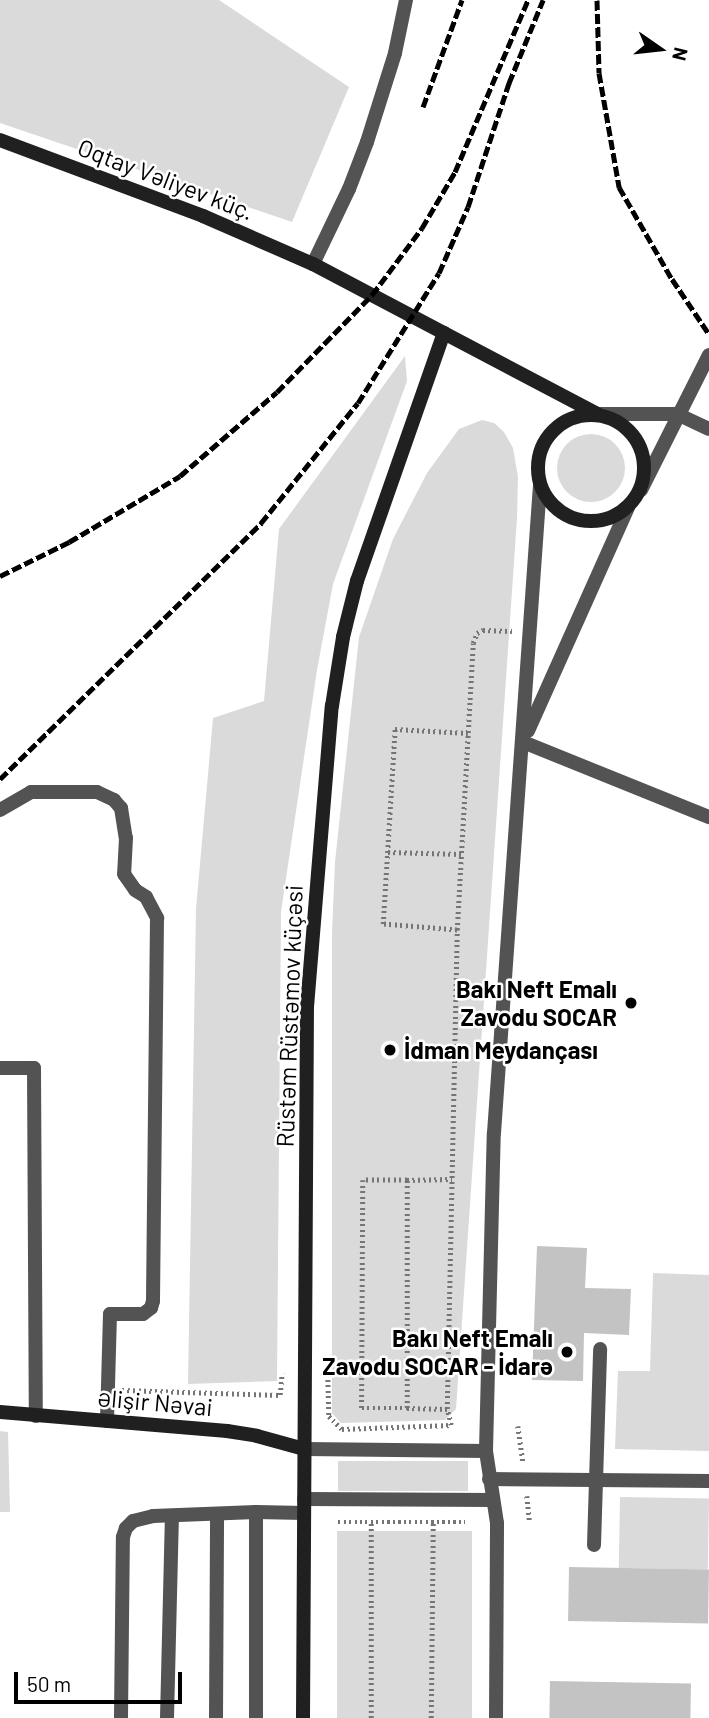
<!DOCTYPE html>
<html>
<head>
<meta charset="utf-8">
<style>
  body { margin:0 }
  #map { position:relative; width:709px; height:1718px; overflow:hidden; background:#fff; font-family:Barlow,sans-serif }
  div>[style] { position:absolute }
  .green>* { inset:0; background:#dadada; transform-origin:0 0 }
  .round { border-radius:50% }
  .building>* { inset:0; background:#c3c3c3; transform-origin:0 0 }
  .path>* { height:4.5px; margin-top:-2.25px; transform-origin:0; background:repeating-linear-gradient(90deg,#757575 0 2px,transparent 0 5.5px) }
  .lane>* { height:14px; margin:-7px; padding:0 7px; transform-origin:7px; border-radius:7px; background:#535353 }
  .street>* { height:14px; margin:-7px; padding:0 7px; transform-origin:7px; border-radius:7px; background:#535353 }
  .secondary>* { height:14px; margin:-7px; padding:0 7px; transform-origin:7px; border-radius:7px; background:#202020 }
  .secondary>.ring { margin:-7px; padding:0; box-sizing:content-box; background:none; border:14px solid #202020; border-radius:50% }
  .rail>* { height:5px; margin-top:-2.5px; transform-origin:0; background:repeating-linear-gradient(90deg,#000 0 10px,transparent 0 13.5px) }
  .dots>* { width:19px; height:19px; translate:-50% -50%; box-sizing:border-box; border:4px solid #fff; border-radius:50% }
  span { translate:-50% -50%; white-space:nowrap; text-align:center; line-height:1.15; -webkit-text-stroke:5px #fff; paint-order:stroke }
  .street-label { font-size:24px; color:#000 }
  .poi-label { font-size:24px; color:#000; font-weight:700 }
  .right { translate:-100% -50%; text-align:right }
  .left { translate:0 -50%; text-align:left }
  .north { position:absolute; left:625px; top:14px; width:70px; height:70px; -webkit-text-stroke:5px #fff; paint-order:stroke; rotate:104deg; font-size:19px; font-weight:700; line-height:28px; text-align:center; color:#000 }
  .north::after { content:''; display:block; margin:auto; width:24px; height:32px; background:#000; clip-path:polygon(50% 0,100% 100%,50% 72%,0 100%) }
  .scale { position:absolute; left:14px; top:1672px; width:168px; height:32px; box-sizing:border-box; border:4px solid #000; border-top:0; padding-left:9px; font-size:21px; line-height:24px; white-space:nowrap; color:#000; -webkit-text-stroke:5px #fff; paint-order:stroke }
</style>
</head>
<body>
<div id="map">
  <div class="green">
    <div style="clip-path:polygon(0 0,219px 0,349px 87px,292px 222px,0 123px)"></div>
    <div style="clip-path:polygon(405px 356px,407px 381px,333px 584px,317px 670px,281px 912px,277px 1381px,188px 1384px,196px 909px,213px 718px,264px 701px,279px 529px)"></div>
    <div style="clip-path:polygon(482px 420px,494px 423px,504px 432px,513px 448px,518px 477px,517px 518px,456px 1409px,445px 1420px,341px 1423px,332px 1413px,332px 933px,335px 862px,359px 637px,393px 539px,427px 473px,459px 429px)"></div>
    <div class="round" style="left:557px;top:434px;width:68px;height:68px"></div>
    <div style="clip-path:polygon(653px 1273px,709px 1275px,709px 1451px,615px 1449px,618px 1371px,650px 1371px)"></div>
    <div style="clip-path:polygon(0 1431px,8px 1432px,10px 1512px,0 1512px)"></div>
    <div style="left:338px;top:1461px;width:130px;height:30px"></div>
    <div style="left:620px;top:1497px;width:89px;height:71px;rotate:1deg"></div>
    <div style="left:472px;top:1531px;width:187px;height:135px;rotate:90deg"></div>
  </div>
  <div class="building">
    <div style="clip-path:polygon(537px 1246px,587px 1248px,585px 1288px,631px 1289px,629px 1335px,584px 1333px,583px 1381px,532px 1380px)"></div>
    <div style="left:569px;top:1567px;width:140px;height:54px;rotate:1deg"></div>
    <div style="left:550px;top:1681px;width:141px;height:37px;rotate:1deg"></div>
  </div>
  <div class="path">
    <div style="left:388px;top:852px;width:73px;rotate:1.6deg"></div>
    <div style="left:457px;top:930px;width:74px;rotate:-175.4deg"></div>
    <div style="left:383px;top:924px;width:195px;rotate:-86.5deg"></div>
    <div style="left:395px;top:729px;width:73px;rotate:3.1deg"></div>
    <div style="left:407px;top:1180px;width:45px;rotate:-1.3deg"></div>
    <div style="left:328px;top:1374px;width:42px;rotate:88.6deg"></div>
    <div style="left:329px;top:1416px;width:18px;rotate:45deg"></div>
    <div style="left:342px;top:1429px;width:109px;rotate:-2.1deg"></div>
    <div style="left:451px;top:1425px;width:16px;rotate:-104deg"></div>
    <div style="left:447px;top:1409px;width:479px;rotate:-88.8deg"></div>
    <div style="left:457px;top:930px;width:287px;rotate:-86.8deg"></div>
    <div style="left:473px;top:643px;width:11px;rotate:-68deg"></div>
    <div style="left:477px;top:633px;width:7px;rotate:-27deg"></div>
    <div style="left:483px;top:630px;width:29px;rotate:2deg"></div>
    <div style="left:122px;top:1390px;width:158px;rotate:1.8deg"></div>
    <div style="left:280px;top:1395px;width:22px;rotate:-85deg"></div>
    <div style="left:407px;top:1408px;width:228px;rotate:-90deg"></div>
    <div style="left:407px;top:1180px;width:44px;rotate:180deg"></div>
    <div style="left:363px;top:1180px;width:228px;rotate:90.3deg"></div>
    <div style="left:362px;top:1408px;width:45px"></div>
    <div style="left:407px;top:1408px;width:40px;rotate:1.4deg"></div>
    <div style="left:518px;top:1426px;width:37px;rotate:82deg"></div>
    <div style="left:527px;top:1496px;width:27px;rotate:84deg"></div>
    <div style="left:338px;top:1522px;width:127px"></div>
    <div style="left:371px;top:1718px;width:196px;rotate:-90deg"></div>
    <div style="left:431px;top:1718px;width:196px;rotate:-89.4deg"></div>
  </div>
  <div class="lane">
    <div style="left:677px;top:414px;width:35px;rotate:25deg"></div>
    <div style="left:528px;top:731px;width:245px;rotate:-65.9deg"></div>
    <div style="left:523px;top:742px;width:201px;rotate:22deg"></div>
    <div style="left:0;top:810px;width:36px;rotate:-30deg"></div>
    <div style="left:31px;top:792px;width:66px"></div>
    <div style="left:97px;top:792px;width:19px;rotate:25deg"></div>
    <div style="left:114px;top:800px;width:11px;rotate:49deg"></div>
    <div style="left:121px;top:808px;width:30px;rotate:81deg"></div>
    <div style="left:126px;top:838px;width:36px;rotate:93deg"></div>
    <div style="left:124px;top:874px;width:19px;rotate:55deg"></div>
    <div style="left:135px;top:890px;width:13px;rotate:32deg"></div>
    <div style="left:146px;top:897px;width:24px;rotate:62deg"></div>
    <div style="left:157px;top:918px;width:383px;rotate:90.6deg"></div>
    <div style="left:153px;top:1301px;width:7px;rotate:106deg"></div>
    <div style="left:151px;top:1308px;width:10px;rotate:143deg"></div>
    <div style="left:143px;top:1314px;width:33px;rotate:180deg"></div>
    <div style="left:110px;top:1314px;width:107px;rotate:91.6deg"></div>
    <div style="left:0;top:1068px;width:34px"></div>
    <div style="left:34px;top:1068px;width:348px;rotate:89.7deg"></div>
    <div style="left:489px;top:1479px;width:220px;rotate:0.5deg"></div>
    <div style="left:594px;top:1545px;width:196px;rotate:-88.2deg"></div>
    <div style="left:121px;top:1718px;width:181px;rotate:-89.4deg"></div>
    <div style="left:123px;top:1537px;width:9px;rotate:-72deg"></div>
    <div style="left:126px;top:1528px;width:10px;rotate:-45deg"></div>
    <div style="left:133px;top:1521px;width:21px;rotate:-14deg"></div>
    <div style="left:153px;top:1516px;width:103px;rotate:-2.2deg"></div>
    <div style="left:167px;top:1718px;width:202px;rotate:-88.6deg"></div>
    <div style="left:216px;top:1718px;width:203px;rotate:-89.7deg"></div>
    <div style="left:256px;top:1718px;width:206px;rotate:-90deg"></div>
    <div style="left:256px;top:1512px;width:48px;rotate:1.2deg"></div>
    <div style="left:496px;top:1718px;width:195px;rotate:-89.7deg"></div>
    <div style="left:497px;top:1523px;width:73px;rotate:-98.7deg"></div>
    <div style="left:486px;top:1451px;width:318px;rotate:-88.6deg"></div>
    <div style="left:494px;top:1133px;width:650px;rotate:-85.94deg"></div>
  </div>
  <div class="street">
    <div style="left:313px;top:264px;width:83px;rotate:-64.4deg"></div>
    <div style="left:349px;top:189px;width:50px;rotate:-69deg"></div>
    <div style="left:367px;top:142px;width:93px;rotate:-72.5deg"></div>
    <div style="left:395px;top:53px;width:54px;rotate:-78.3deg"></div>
    <div style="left:598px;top:414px;width:79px"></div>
    <div style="left:641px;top:490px;width:151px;rotate:-63.3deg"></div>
    <div style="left:304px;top:1449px;width:182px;rotate:0.6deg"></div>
    <div style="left:304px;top:1499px;width:188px;rotate:0.3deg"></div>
  </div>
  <div class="secondary">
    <div style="left:0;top:140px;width:217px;rotate:20.5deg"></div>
    <div style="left:203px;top:216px;width:120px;rotate:23.6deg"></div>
    <div style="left:313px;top:264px;width:322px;rotate:27.8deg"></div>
    <div class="ring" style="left:538px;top:415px;width:92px;height:92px"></div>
    <div style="left:0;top:1412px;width:228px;rotate:4.8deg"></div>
    <div style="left:227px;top:1431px;width:30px;rotate:9deg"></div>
    <div style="left:257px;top:1436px;width:49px;rotate:15.5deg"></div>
    <div style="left:303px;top:1718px;width:711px;rotate:-89.68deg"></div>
    <div style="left:307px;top:1007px;width:302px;rotate:-85.3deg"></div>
    <div style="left:332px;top:706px;width:70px;rotate:-80.9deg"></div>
    <div style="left:343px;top:637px;width:58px;rotate:-76deg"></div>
    <div style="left:357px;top:581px;width:263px;rotate:-70.7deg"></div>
  </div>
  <div class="rail">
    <div style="left:597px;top:0;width:73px;rotate:88.4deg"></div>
    <div style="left:599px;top:73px;width:116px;rotate:80deg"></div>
    <div style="left:619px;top:187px;width:106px;rotate:60.1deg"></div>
    <div style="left:672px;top:279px;width:66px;rotate:56.1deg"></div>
    <div style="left:423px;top:107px;width:114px;rotate:-70deg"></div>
    <div style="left:0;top:576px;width:77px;rotate:-26.2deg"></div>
    <div style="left:69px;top:542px;width:129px;rotate:-30.7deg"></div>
    <div style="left:180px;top:476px;width:128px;rotate:-40.9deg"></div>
    <div style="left:277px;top:392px;width:136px;rotate:-45.6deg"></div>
    <div style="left:372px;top:295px;width:84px;rotate:-53.3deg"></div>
    <div style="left:422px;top:228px;width:65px;rotate:-59.5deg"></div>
    <div style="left:455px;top:172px;width:187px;rotate:-67deg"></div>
    <div style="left:0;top:779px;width:366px;rotate:-44.4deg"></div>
    <div style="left:261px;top:523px;width:154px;rotate:-51.1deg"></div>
    <div style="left:358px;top:403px;width:153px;rotate:-58.1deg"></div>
    <div style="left:439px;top:273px;width:72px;rotate:-66.3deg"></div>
    <div style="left:468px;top:207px;width:131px;rotate:-71.7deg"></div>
    <div style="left:509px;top:83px;width:90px;rotate:-67.7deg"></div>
  </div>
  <div class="dots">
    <div style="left:631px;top:1003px;background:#000"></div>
    <div style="left:390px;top:1050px;background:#000"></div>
    <div style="left:567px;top:1352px;background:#000"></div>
  </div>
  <div class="street-label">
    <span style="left:166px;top:179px;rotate:21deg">Oqtay Vəliyev küç.</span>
    <span style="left:289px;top:1016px;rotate:-88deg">Rüstəm Rüstəmov küçəsi</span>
    <span style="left:155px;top:1402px;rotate:5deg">Əlişir Nəvai</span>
  </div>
  <div class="poi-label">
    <span class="right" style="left:617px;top:1003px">Bakı Neft Emalı<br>Zavodu SOCAR</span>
    <span class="left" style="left:404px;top:1050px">İdman Meydançası</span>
    <span class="right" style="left:553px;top:1352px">Bakı Neft Emalı<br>Zavodu SOCAR - İdarə</span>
  </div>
  <div class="north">N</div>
  <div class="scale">50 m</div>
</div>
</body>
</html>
